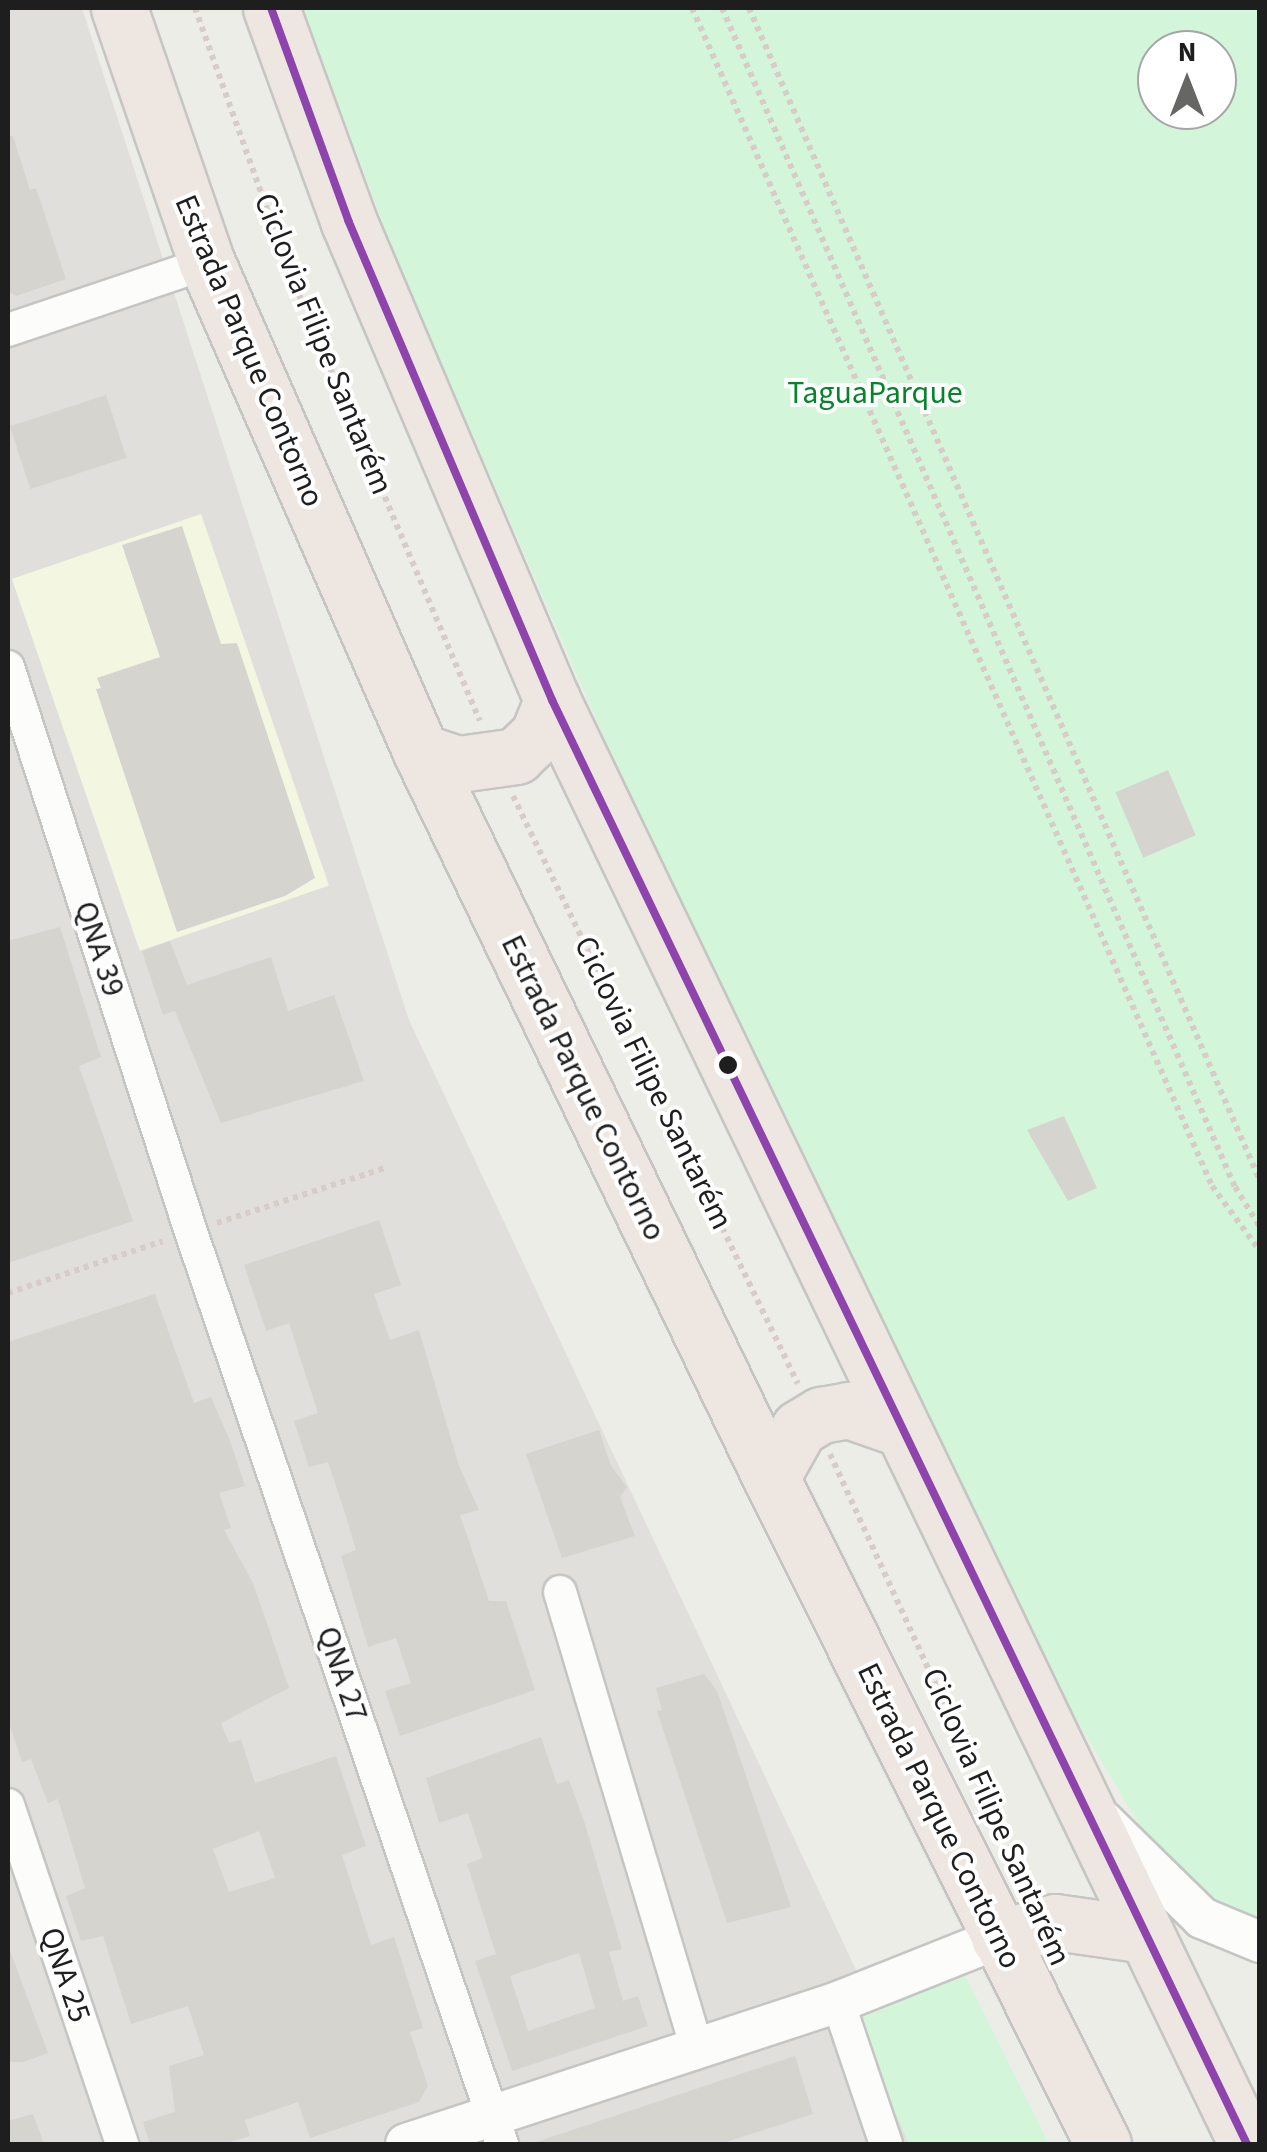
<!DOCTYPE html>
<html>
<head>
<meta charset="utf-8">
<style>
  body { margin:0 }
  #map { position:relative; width:1267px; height:2152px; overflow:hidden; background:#edede7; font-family:"Source Sans 3",sans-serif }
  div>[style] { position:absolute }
  .residential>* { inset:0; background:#e0dfdc }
  .education>* { inset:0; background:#f3f7e2; transform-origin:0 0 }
  .park>* { inset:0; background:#d3f6da }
  .building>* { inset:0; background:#d6d4cf; transform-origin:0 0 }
  .path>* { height:6px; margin-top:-3px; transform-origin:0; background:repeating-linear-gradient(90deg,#d7ccc7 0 5px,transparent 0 10px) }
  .roads { filter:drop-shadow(2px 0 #c5c5c3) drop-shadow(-2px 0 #c5c5c3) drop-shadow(0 2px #c5c5c3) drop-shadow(0 -2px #c5c5c3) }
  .minor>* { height:32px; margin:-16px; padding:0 16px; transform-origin:16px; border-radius:16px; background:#fcfcfb }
  .tertiary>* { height:40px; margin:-20px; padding:0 20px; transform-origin:20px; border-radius:20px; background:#fcfcfb }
  .trunk>* { height:55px; margin:-27.5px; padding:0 27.5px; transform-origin:27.5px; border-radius:27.5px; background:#eee7e1 }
  .bus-1>* { height:8px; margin:-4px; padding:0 4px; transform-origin:4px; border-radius:4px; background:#8e44ad }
  .dots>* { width:28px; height:28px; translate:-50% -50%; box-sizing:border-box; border:5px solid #fff; border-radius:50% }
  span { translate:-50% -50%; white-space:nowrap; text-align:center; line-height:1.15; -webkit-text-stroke:8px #fff; paint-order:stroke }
  .street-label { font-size:32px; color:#1e1e1e }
  .park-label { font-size:32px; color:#04852b }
  .frame { position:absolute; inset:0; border:10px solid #1e1e1e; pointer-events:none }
  .north { position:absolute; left:1137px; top:30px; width:100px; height:100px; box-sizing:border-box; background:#fff; border:2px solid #a5a5a5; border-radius:50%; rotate:0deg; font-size:28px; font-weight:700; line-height:40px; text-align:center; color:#1e1e1e }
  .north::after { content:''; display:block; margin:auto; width:35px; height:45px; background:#666664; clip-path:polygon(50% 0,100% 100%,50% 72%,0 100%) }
</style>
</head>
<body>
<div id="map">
  <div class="residential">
    <div style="clip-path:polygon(8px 8px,82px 8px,409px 1020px,938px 2144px,8px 2144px)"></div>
  </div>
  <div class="education">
    <div style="left:201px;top:514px;width:393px;height:200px;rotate:71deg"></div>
  </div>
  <div class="park">
    <div style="clip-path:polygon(evenodd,303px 8px,1259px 8px,1259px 1926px,1194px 1893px,1149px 1841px,1062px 1695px,654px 853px,393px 251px,303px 8px,1157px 50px,1217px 50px,1217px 110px,1157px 110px,1157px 50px)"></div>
    <div style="clip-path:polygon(960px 1965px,1049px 2144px,909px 2144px,850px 2012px)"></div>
  </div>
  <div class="building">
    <div style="clip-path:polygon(8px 136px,13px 136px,30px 190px,36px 188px,66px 279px,16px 296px,8px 291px)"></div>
    <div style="left:106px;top:395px;width:66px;height:101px;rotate:72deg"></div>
    <div style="clip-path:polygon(182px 526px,221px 644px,237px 643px,315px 878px,285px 896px,177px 932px,96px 689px,101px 688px,97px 678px,160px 657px,122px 545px)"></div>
    <div style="left:1168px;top:770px;width:71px;height:57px;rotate:67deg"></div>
    <div style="clip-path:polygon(60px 927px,101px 1057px,79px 1066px,133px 1221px,8px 1263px,8px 941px)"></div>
    <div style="clip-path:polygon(170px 941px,187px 985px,271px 957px,288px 1011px,334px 995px,364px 1081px,221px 1123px,175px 1011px,163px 1015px,142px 951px)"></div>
    <div style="clip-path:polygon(1064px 1116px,1097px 1188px,1068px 1201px,1027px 1130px)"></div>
    <div style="clip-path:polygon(379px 1220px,401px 1285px,374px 1294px,390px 1340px,419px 1330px,459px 1466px,479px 1510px,460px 1515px,489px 1601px,506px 1601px,535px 1690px,400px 1736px,385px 1691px,411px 1683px,396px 1638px,368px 1647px,341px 1556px,356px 1550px,347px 1520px,328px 1462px,309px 1467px,294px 1421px,318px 1413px,289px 1323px,266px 1331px,244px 1265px)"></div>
    <div style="clip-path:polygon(evenodd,155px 1294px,194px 1403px,211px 1397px,230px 1441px,245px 1486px,219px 1493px,231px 1528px,224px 1530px,253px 1583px,289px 1688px,221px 1723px,229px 1743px,241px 1739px,255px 1783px,336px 1756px,366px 1846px,342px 1855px,371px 1945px,394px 1937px,423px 2028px,410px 2032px,428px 2086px,419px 2102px,310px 2138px,298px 2102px,245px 2120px,250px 2136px,223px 2144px,150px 2144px,143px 2122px,175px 2112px,169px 2066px,204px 2055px,188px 2006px,131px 2024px,103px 1936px,81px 1941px,66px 1896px,85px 1888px,58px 1799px,48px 1803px,31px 1759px,22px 1762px,8px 1720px,8px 1342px,155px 1294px,259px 1831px,275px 1878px,229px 1892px,213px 1849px,259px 1831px)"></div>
    <div style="clip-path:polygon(599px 1430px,611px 1466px,627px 1487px,620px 1497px,635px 1536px,562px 1558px,526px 1454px)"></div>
    <div style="clip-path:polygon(704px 1674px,717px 1691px,791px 1907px,727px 1923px,657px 1711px,662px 1710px,656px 1688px)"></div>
    <div style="clip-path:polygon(evenodd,541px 1737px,557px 1784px,569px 1780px,585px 1824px,622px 1949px,609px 1952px,623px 2001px,638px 1996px,648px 2026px,512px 2071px,475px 1961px,496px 1954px,467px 1864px,483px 1858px,468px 1813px,439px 1823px,426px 1778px,541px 1737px,579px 1953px,595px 2008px,528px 2031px,510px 1976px,579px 1953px)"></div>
    <div style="clip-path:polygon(8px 1945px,48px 2053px,23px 2062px,8px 2062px)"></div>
    <div style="clip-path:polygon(795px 2056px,813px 2114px,720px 2144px,530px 2144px)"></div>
    <div style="clip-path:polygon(33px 2114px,44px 2144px,8px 2144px,8px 2121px)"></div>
  </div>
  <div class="path">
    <div style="left:195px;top:8px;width:285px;rotate:70.3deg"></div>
    <div style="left:291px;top:276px;width:483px;rotate:67deg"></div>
    <div style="left:692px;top:8px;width:1288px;rotate:66.18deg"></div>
    <div style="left:1212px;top:1186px;width:81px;rotate:53.6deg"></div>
    <div style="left:722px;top:8px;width:1286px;rotate:66.49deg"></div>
    <div style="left:1235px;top:1187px;width:47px;rotate:58deg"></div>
    <div style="left:749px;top:8px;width:1279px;rotate:66.46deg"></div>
    <div style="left:513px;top:796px;width:653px;rotate:64.14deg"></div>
    <div style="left:217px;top:1223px;width:176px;rotate:-18.2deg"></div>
    <div style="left:8px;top:1293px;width:163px;rotate:-18.5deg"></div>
    <div style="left:830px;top:1454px;width:477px;rotate:65.4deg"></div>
  </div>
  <div class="roads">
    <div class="minor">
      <div style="left:8px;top:330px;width:210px;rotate:-18.6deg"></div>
      <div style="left:8px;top:667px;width:594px;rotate:72.05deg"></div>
      <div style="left:191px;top:1232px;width:964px;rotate:71.17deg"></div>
      <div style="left:560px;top:1592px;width:477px;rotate:73.3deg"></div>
      <div style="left:8px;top:1805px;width:358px;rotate:71.4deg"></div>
      <div style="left:838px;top:2002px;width:150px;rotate:71.3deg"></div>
    </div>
    <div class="tertiary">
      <div style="left:1103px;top:1821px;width:139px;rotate:44.4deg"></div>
      <div style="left:1202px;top:1918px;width:63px;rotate:22.5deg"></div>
      <div style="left:406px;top:2144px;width:455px;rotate:-18.2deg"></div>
      <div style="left:838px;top:2002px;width:173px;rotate:-21.7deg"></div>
    </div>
    <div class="trunk">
      <div style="left:119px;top:8px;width:270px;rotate:71deg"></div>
      <div style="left:207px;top:263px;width:534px;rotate:66.36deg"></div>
      <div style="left:421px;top:752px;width:806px;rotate:64.26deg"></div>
      <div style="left:771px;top:1478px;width:744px;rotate:63.5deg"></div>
      <div style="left:271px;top:8px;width:226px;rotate:70deg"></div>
      <div style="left:348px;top:220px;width:522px;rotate:66.97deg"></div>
      <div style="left:552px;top:700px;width:1603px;rotate:64.3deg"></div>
      <div style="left:421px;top:752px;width:40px;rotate:18deg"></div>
      <div style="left:459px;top:764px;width:58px;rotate:-8deg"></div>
      <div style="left:516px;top:756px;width:30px;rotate:-44deg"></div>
      <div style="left:538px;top:735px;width:38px;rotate:-68deg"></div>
      <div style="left:771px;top:1478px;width:57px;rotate:-60.8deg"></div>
      <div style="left:799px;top:1428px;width:26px;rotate:-31deg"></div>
      <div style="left:821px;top:1415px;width:27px;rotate:-10deg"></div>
      <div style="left:848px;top:1410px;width:57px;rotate:19.4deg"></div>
      <div style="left:999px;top:1938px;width:58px;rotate:-15.9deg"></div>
      <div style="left:1055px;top:1922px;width:92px;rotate:8.1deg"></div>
    </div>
  </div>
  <div class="bus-1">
    <div style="left:271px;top:8px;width:226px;rotate:70deg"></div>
    <div style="left:348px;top:220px;width:522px;rotate:66.97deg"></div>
    <div style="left:552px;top:700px;width:1603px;rotate:64.3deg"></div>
  </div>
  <div class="dots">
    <div style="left:728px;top:1065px;background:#1e1e1e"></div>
  </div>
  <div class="street-label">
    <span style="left:323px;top:344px;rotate:68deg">Ciclovia Filipe Santarém</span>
    <span style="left:249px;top:351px;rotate:67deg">Estrada Parque Contorno</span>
    <span style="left:99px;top:949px;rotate:72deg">QNA 39</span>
    <span style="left:653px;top:1083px;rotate:64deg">Ciclovia Filipe Santarém</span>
    <span style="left:583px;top:1088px;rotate:64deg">Estrada Parque Contorno</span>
    <span style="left:342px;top:1674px;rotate:71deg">QNA 27</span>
    <span style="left:939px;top:1816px;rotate:64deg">Estrada Parque Contorno</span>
    <span style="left:996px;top:1817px;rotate:66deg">Ciclovia Filipe Santarém</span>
    <span style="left:65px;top:1975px;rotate:71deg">QNA 25</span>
  </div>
  <div class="park-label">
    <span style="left:875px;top:393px">TaguaParque</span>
  </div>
  <div class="frame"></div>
  <div class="north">N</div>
</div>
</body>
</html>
